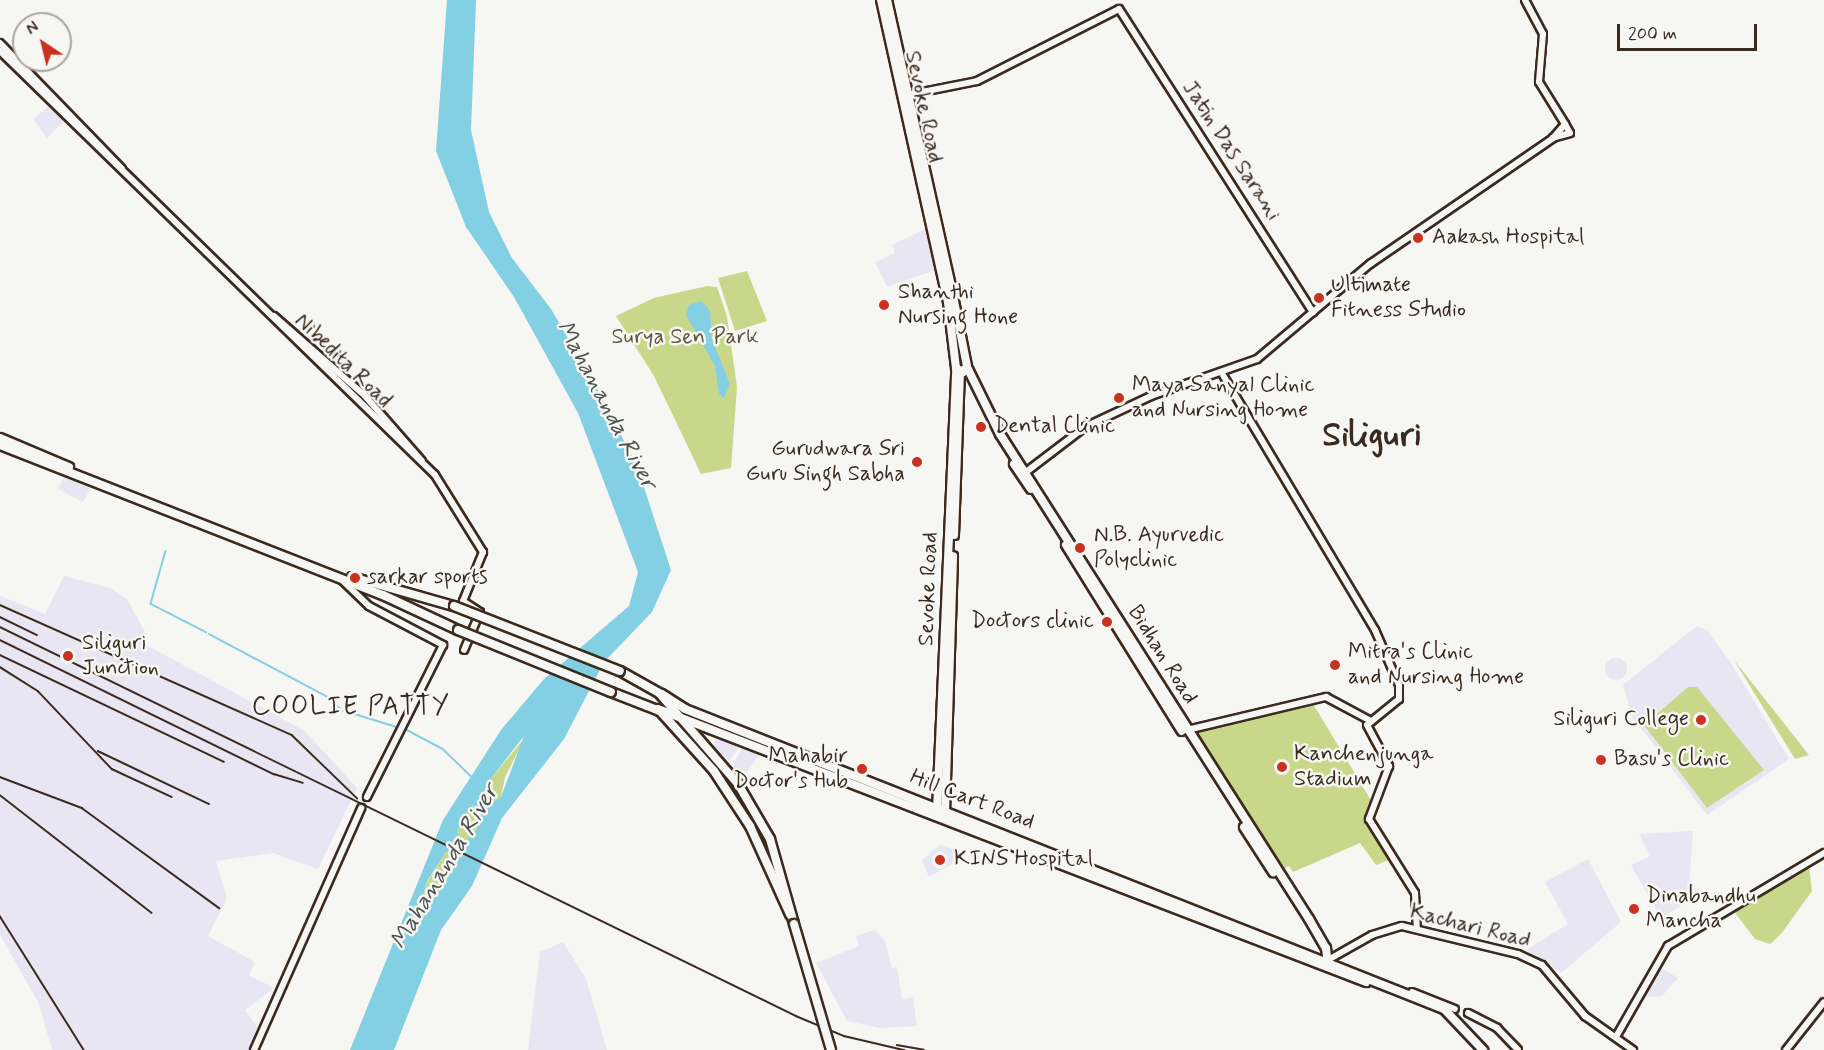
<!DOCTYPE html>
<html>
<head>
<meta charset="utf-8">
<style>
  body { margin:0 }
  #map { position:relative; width:1824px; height:1050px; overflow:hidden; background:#f6f6f2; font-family:Mynerve,sans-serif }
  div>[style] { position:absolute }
  .built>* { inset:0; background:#e8e6f3 }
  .round { border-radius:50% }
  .green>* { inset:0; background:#c9d78b }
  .water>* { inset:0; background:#83cfe3 }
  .stream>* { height:1.5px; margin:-0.75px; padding:0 0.75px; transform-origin:0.75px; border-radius:0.75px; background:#83cfe3 }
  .roads { filter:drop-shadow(2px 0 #3b2a1e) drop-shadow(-2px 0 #3b2a1e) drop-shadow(0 2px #3b2a1e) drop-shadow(0 -2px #3b2a1e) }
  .tertiary>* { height:6px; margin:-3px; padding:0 3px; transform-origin:3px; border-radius:3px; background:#f6f6f2 }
  .secondary>* { height:8px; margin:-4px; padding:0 4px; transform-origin:4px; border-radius:4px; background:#f6f6f2 }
  .primary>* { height:8px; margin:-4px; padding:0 4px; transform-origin:4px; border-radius:4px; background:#f6f6f2 }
  .rail>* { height:1.5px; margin:-0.75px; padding:0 0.75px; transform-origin:0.75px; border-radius:0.75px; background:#3b2a1e }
  .bridges { filter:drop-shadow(2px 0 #3b2a1e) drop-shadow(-2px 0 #3b2a1e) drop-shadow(0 2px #3b2a1e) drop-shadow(0 -2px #3b2a1e) }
  .primary-bridge>* { height:8px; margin:-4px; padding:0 4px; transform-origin:4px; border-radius:4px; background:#f6f6f2 }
  .dots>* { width:16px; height:16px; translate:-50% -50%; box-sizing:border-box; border:3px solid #f6f6f2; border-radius:50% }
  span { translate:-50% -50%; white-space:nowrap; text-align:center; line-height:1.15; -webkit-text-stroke:5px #f6f6f2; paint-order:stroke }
  .street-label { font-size:22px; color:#3b2a1e }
  .poi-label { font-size:22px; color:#3b2a1e }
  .left { translate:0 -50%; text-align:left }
  .right { translate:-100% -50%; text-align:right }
  .park-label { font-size:22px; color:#5e5539 }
  .water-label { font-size:24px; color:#4d534f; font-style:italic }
  .quarter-label { font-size:26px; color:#3b2a1e; letter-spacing:1.5px }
  .town-label { font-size:34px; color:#3b2a1e; font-weight:700 }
  .north { position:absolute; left:12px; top:12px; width:60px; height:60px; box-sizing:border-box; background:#f6f6f2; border:2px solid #aba49d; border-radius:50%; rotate:325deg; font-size:16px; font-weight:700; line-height:24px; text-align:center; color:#3b2a1e }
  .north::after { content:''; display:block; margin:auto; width:21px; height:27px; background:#c8321e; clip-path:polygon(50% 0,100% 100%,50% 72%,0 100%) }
  .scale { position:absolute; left:1617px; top:24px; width:140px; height:27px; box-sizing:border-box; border:3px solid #3b2a1e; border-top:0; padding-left:8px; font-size:18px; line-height:21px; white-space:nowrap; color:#3b2a1e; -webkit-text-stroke:4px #f6f6f2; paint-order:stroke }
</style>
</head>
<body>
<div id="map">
  <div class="built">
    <div style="clip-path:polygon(50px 105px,66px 119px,47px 138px,33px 119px)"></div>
    <div style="clip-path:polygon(926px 229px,935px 270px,887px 287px,875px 262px,895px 253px,892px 245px)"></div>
    <div style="clip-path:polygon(64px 477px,92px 486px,83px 502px,58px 489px)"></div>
    <div style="clip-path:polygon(64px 576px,110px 588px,127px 599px,145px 632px,141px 642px,305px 731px,357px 788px,318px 869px,273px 853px,216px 861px,227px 898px,208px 936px,255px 962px,249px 975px,274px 988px,245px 1010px,257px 1026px,251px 1050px,52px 1050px,39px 1004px,0 935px,0 596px,45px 614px)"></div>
    <div style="clip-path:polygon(1697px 626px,1707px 630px,1731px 663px,1789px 759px,1707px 815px,1632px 716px,1623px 685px)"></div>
    <div class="round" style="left:1605px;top:658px;width:22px;height:22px"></div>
    <div style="clip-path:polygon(720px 733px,742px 743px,729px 761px,713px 745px)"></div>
    <div style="clip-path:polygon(745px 742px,764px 748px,739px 783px,730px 771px)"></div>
    <div style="clip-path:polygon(1693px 831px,1688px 902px,1661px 918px,1631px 865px,1650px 856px,1639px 834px)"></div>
    <div style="clip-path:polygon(940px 844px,956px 851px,957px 861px,929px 877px,922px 861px)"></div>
    <div style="clip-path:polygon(1588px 859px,1621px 922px,1561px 973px,1526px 950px,1568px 924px,1545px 882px)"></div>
    <div style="clip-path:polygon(875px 930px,885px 941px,892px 968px,897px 967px,902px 999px,913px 997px,917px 1026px,880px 1028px,847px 1021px,816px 963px,859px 946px,856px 936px)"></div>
    <div style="clip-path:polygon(563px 942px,586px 979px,607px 1050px,528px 1050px,540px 952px)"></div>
    <div style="clip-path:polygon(1659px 967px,1678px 978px,1662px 996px,1642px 997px)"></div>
  </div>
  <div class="green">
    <div style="clip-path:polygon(747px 271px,767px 321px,735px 331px,718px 278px)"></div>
    <div style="clip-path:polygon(707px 286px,717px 287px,727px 316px,737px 387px,731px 468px,701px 474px,654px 376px,616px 316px,654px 298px)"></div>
    <div style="clip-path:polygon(1734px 660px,1809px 755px,1795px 759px)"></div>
    <div style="clip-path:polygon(1688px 687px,1697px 687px,1764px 770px,1707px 808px,1644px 725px)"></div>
    <div style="clip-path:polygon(1312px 702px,1372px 802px,1365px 821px,1389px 860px,1376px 865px,1360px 843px,1293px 872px,1289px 866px,1281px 870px,1191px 731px)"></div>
    <div style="clip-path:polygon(526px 736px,505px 777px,501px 797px,488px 805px,489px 781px)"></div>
    <div style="clip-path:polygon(474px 803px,477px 829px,462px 845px,457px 831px)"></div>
    <div style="clip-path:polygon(446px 852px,458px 855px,458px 862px,415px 928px,427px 882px)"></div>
    <div style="clip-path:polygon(1809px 866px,1812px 891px,1781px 934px,1770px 944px,1755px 939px,1733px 910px)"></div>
  </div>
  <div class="water">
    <div style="clip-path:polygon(evenodd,447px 0,476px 0,471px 130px,489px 212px,512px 258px,551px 309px,594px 383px,637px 466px,671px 570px,652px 612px,604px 662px,564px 739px,502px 818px,472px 886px,441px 930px,394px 1050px,350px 1050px,443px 820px,501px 730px,544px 679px,629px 606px,638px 572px,578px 413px,514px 297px,466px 227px,436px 151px,447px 0,524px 736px,501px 797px,488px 805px,489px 781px,524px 736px,447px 0,474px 803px,477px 829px,462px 845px,457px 831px,474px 803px,447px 0,446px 852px,458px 855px,458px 862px,415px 928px,427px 881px,446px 852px)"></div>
    <div style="clip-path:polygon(701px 301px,710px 310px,712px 340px,730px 384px,724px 398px,719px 394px,715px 366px,686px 315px,689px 305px)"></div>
  </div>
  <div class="stream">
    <div style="left:166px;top:551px;width:55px;rotate:105.8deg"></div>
    <div style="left:151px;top:604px;width:62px;rotate:27deg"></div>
    <div style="left:209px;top:634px;width:135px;rotate:27.9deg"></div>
    <div style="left:328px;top:697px;width:19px;rotate:43deg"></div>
    <div style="left:342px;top:710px;width:61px;rotate:17.2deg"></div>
    <div style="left:405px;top:729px;width:43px;rotate:27.8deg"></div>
    <div style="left:443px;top:749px;width:42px;rotate:44deg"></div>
  </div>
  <div class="roads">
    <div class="tertiary">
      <div style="left:1525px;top:0;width:38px;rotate:62deg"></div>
      <div style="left:1543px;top:34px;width:48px;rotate:94.8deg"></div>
      <div style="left:1539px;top:82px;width:49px;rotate:58.2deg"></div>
      <div style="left:0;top:43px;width:175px;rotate:45.9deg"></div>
      <div style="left:0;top:51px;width:607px;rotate:44.27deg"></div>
      <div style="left:435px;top:475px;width:91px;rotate:58.1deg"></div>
      <div style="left:483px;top:552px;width:53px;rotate:112.2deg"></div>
      <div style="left:463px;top:601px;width:20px;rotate:33deg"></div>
      <div style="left:480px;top:612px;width:41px;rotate:112.8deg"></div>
      <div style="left:907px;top:95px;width:71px;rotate:-11.3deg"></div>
      <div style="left:977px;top:81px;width:159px;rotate:-26.9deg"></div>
      <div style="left:1119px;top:9px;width:360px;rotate:57.4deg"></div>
      <div style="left:274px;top:316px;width:121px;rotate:41.3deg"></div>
      <div style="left:365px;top:396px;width:86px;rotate:48.8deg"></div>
      <div style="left:1223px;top:375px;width:297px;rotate:59.2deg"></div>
      <div style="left:1375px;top:630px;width:60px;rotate:66.4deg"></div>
      <div style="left:1399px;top:685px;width:14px;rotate:90deg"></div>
      <div style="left:1399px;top:699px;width:41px;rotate:140.9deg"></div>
      <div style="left:1367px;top:725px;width:47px;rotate:61.8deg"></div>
      <div style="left:1389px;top:766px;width:57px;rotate:110.7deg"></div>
      <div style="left:1369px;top:819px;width:87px;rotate:58.1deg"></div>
      <div style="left:1415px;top:893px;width:35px;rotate:87deg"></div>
      <div style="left:1026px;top:472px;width:74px;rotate:-37.3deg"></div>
      <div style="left:1085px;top:427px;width:73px;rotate:-25.2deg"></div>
      <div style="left:1151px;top:396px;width:112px;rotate:-19.2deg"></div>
      <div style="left:1257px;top:359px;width:148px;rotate:-40.1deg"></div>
      <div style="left:1370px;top:264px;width:222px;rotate:-34.5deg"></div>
      <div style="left:1553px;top:138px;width:18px;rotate:-49deg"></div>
      <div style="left:1565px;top:124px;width:10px;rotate:61deg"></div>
      <div style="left:1570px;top:133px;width:18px;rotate:164deg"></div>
      <div style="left:340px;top:578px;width:40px;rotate:44deg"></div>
      <div style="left:369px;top:606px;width:84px;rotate:27.8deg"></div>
      <div style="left:443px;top:645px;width:170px;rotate:116.6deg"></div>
      <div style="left:1187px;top:730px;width:143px;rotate:-13.4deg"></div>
      <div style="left:1326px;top:697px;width:49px;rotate:28.1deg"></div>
      <div style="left:1328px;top:960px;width:51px;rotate:-29.6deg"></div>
      <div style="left:1372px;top:935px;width:31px;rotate:-17deg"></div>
      <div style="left:1402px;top:926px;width:119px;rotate:13.6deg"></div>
      <div style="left:1518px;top:954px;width:26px;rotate:25deg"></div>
      <div style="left:1542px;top:965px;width:67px;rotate:49.9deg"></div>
      <div style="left:1585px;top:1016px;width:59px;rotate:35.3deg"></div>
      <div style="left:1412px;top:992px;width:46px;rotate:21.6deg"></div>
      <div style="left:1468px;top:1013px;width:33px;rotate:27deg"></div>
      <div style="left:1497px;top:1028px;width:30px;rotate:46deg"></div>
      <div style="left:1617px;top:1035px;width:103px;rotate:-60.2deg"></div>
      <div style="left:1668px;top:946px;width:182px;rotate:-30.8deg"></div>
      <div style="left:254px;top:1050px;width:265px;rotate:-66.1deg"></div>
      <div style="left:1786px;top:1050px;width:61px;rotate:-51.6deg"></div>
    </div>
    <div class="secondary">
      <div style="left:881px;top:0;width:309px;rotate:77.5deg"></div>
      <div style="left:948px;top:302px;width:66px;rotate:83.1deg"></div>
      <div style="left:956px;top:368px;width:8px;rotate:30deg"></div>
      <div style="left:963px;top:372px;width:7px;rotate:-56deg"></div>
      <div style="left:967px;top:366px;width:82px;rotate:-101.3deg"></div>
      <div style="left:951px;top:286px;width:293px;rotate:-102.6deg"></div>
      <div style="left:967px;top:367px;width:75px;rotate:63.8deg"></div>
      <div style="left:1000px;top:434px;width:575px;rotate:57.5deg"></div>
      <div style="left:1309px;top:919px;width:34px;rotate:60deg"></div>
      <div style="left:1326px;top:948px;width:16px;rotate:83deg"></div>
      <div style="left:1014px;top:464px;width:30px;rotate:56deg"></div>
      <div style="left:954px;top:535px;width:163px;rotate:-87.9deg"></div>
      <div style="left:1066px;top:545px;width:219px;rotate:58.1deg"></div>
      <div style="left:662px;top:694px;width:27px;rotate:33deg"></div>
      <div style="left:685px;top:709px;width:816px;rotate:21.57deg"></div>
      <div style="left:1444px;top:1009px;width:57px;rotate:46.4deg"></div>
      <div style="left:658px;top:709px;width:759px;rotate:21.09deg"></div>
      <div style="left:937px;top:811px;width:443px;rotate:-87.5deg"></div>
      <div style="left:945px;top:813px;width:257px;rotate:-88.2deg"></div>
      <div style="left:1244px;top:827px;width:54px;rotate:57.2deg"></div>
    </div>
    <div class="primary">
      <div style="left:0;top:438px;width:75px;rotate:22.8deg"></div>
      <div style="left:0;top:445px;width:411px;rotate:21.4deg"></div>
      <div style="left:383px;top:595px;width:83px;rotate:25deg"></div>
      <div style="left:352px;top:577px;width:106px;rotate:15.9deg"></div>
      <div style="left:620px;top:671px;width:45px;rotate:29.4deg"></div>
      <div style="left:659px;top:693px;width:121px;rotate:49deg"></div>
      <div style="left:738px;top:784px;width:64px;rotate:59.8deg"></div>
      <div style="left:770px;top:839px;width:88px;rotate:74.2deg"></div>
      <div style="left:611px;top:692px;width:53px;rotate:21.2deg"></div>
      <div style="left:660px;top:711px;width:81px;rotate:48deg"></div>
      <div style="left:714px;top:771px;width:66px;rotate:56.8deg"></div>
      <div style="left:750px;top:826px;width:97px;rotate:65.6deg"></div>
    </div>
  </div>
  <div class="rail">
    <div style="left:0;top:605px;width:320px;rotate:24deg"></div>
    <div style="left:292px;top:735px;width:91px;rotate:44.1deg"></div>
    <div style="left:0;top:617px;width:41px;rotate:25.9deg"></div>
    <div style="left:0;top:627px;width:886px;rotate:26.04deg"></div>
    <div style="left:796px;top:1016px;width:52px;rotate:22.6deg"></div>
    <div style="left:844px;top:1036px;width:62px;rotate:13.1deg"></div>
    <div style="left:0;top:640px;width:305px;rotate:26.1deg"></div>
    <div style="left:274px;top:774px;width:30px;rotate:17deg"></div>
    <div style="left:0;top:655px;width:248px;rotate:25.5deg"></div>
    <div style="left:0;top:667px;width:45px;rotate:32.3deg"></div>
    <div style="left:38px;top:691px;width:108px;rotate:46.5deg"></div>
    <div style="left:112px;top:769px;width:66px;rotate:25deg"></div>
    <div style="left:98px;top:751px;width:123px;rotate:25.5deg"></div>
    <div style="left:0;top:777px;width:88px;rotate:20.7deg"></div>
    <div style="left:82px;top:808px;width:170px;rotate:36.1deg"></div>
    <div style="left:0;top:795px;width:192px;rotate:37.8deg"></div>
    <div style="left:0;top:916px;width:158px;rotate:57.9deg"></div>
    <div style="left:897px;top:1045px;width:27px;rotate:10deg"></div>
  </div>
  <div class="bridges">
    <div class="primary-bridge">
      <div style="left:454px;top:606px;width:178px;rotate:21.4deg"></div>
      <div style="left:458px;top:630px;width:165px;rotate:22.1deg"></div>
      <div style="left:794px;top:924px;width:131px;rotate:73.6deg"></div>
    </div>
  </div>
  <div class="dots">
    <div style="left:1418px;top:238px;background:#c8321e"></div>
    <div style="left:1319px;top:298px;background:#c8321e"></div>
    <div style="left:884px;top:305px;background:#c8321e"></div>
    <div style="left:1119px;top:398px;background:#c8321e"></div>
    <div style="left:981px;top:427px;background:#c8321e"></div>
    <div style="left:917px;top:462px;background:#c8321e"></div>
    <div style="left:1080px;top:548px;background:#c8321e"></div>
    <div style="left:355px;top:578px;background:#c8321e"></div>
    <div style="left:1107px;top:622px;background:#c8321e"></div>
    <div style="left:68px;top:656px;background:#c8321e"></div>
    <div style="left:1335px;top:665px;background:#c8321e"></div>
    <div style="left:1701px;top:720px;background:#c8321e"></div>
    <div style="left:1601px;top:760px;background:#c8321e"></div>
    <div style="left:1282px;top:767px;background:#c8321e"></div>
    <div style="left:862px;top:769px;background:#c8321e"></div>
    <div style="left:940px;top:860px;background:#c8321e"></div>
    <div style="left:1634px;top:909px;background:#c8321e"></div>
  </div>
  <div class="street-label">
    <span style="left:923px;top:107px;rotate:78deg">Sevoke Road</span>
    <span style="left:1231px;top:151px;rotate:57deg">Jatin Das Sarani</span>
    <span style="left:343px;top:361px;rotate:44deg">Nibedita Road</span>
    <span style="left:929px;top:589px;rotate:-88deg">Sevoke Road</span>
    <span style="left:1162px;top:655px;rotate:58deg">Bidhan Road</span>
    <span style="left:972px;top:800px;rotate:21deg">Hill Cart Road</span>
    <span style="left:1470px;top:927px;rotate:14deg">Kachari Road</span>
  </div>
  <div class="poi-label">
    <span class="left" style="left:1432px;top:238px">Aakash Hospital</span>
    <span class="left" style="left:1331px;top:298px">Ultimate<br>Fitness Studio</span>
    <span class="left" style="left:898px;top:305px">Shanthi<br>Nursing Hone</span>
    <span class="left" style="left:1132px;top:398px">Maya Sanyal Clinic<br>and Nursing Home</span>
    <span class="left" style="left:994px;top:427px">Dental Clinic</span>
    <span class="right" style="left:905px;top:462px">Gurudwara Sri<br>Guru Singh Sabha</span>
    <span class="left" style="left:1094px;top:548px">N.B. Ayurvedic<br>Polyclinic</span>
    <span class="left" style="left:367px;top:578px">sarkar sports</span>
    <span class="right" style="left:1094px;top:622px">Doctors clinic</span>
    <span class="left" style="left:82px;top:656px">Siliguri<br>Junction</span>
    <span class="left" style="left:1348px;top:665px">Mitra's Clinic<br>and Nursing Home</span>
    <span class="right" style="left:1689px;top:720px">Siliguri College</span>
    <span class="left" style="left:1294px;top:767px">Kanchenjunga<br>Stadium</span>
    <span class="right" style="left:848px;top:769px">Mahabir<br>Doctor's Hub</span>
    <span class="left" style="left:1614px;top:760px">Basu's Clinic</span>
    <span class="left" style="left:954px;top:860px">KINS Hospital</span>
    <span class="left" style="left:1646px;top:909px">Dinabandhu<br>Mancha</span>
  </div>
  <div class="park-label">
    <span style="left:685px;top:338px">Surya Sen Park</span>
  </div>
  <div class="water-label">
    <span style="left:606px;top:405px;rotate:62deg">Mahananda River</span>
    <span style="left:445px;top:867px;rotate:-59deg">Mahananda River</span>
  </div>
  <div class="quarter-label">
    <span style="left:351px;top:708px">COOLIE PATTY</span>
  </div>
  <div class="town-label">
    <span style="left:1372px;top:436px">Siliguri</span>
  </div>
  <div class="north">N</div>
  <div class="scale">200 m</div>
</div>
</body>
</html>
